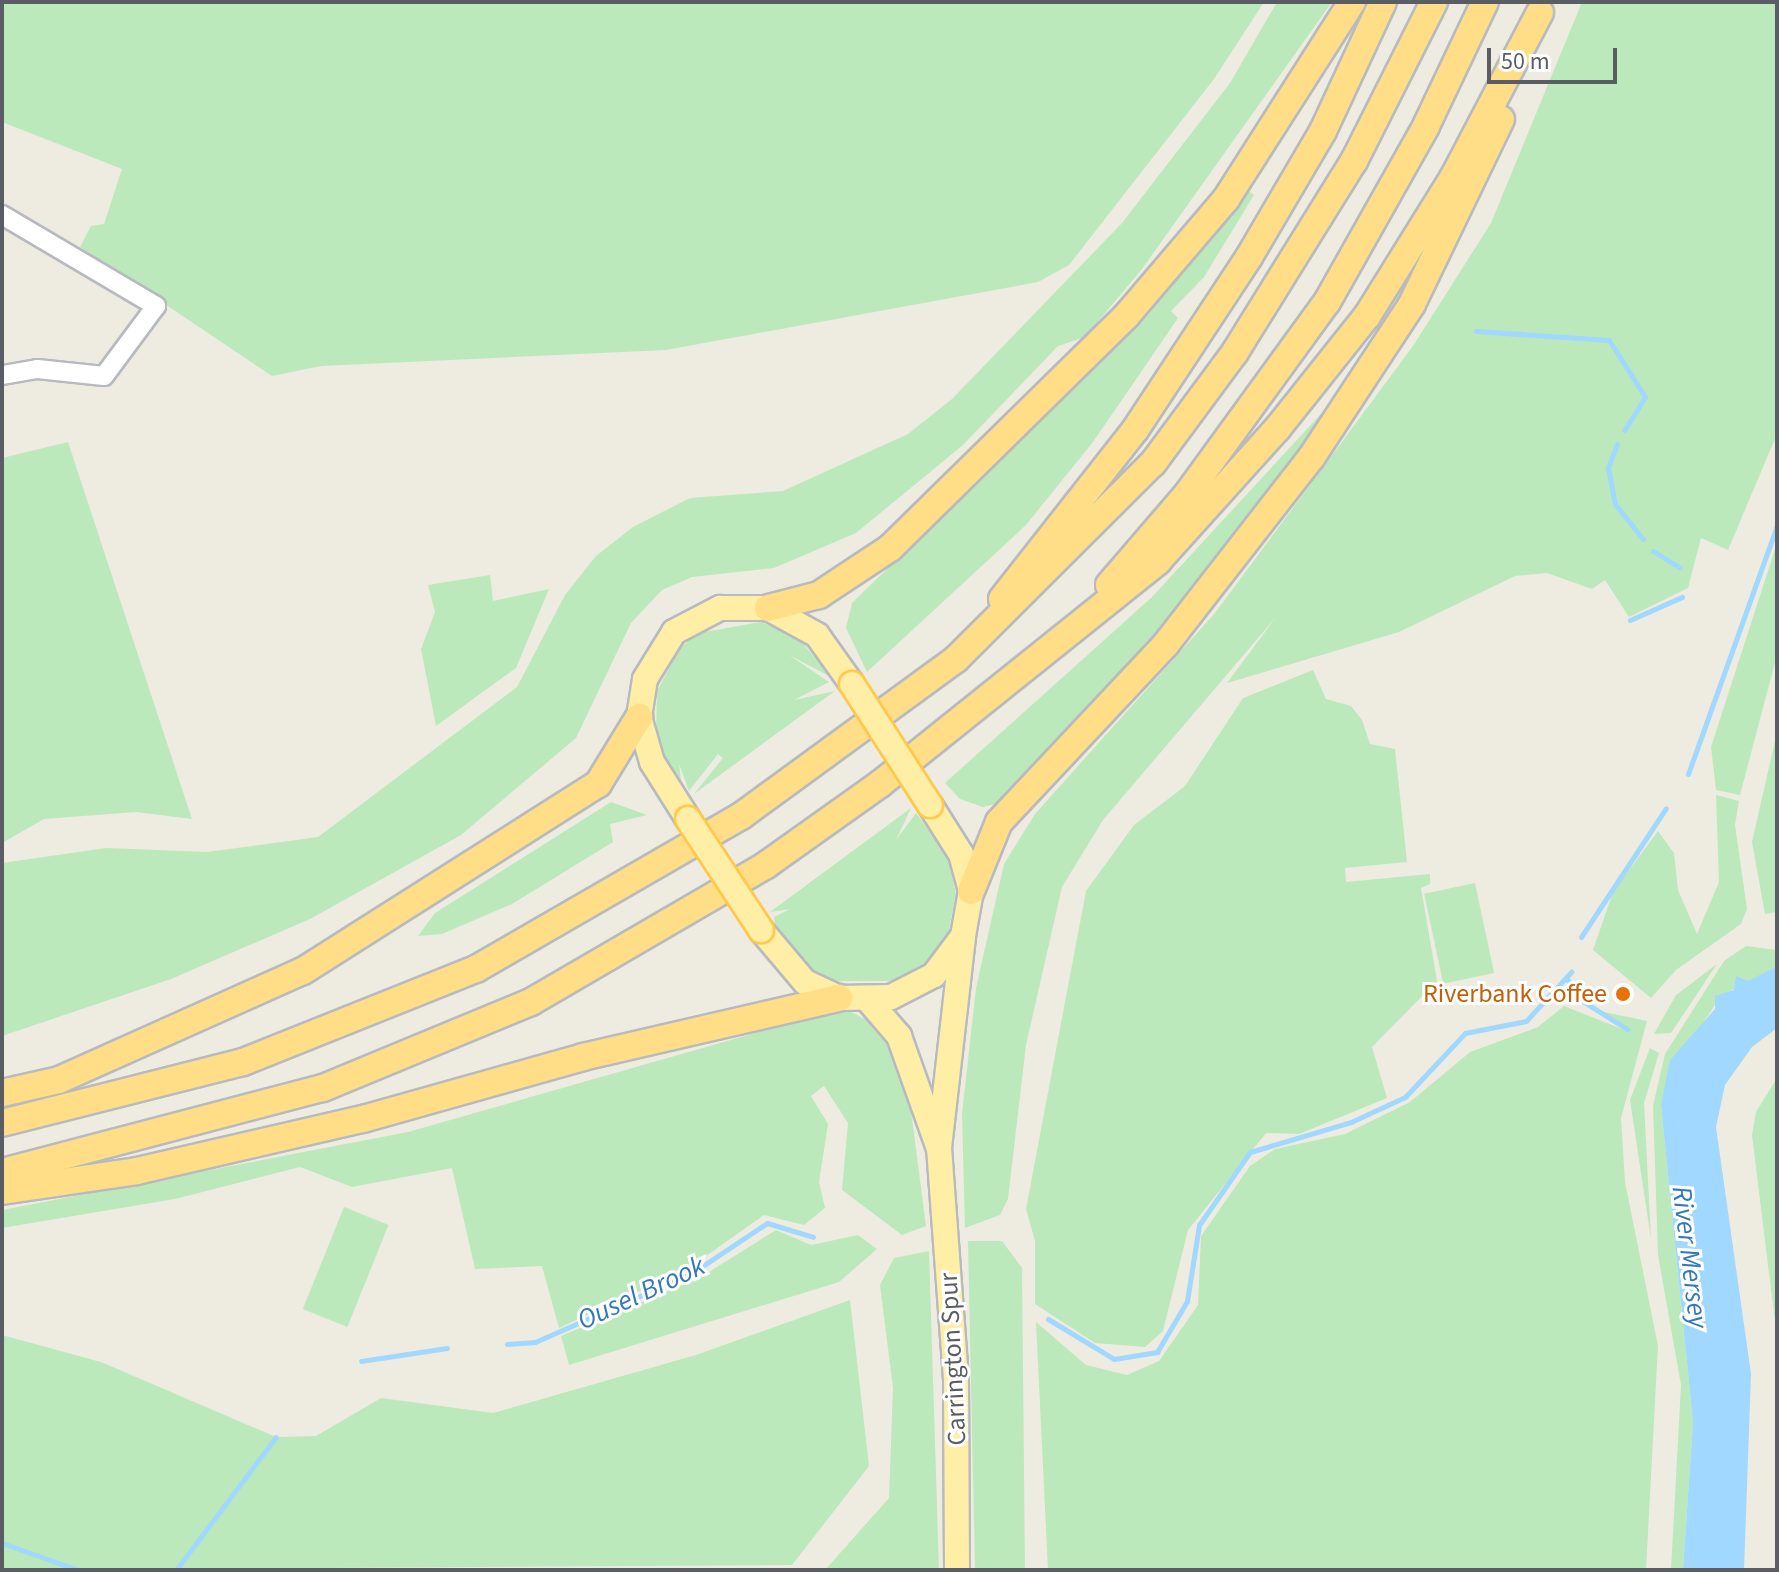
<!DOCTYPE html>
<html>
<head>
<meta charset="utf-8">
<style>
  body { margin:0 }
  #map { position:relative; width:1779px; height:1572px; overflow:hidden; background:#eeebe1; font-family:"Source Sans 3",sans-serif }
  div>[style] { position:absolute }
  .green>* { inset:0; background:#bce9bb; transform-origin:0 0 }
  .water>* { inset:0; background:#a0d8ff }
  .stream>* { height:5px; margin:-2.5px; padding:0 2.5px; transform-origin:2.5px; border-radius:2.5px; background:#a0d8ff }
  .roads { filter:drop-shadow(2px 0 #b7babf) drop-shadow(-2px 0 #b7babf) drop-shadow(0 2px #b7babf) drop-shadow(0 -2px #b7babf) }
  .minor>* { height:18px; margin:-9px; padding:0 9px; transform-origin:9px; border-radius:9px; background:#fff }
  .major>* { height:24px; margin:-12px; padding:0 12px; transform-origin:12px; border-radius:12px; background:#ffeea5 }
  .highway>* { height:26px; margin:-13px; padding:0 13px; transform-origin:13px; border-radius:13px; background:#ffde87 }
  .bridges { filter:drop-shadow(2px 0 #ffc849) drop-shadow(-2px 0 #ffc849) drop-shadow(0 2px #ffc849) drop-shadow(0 -2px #ffc849) }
  .major-bridge>* { height:24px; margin:-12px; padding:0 12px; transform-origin:12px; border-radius:12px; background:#ffeea5 }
  .dots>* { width:22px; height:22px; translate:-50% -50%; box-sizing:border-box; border:4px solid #fff; border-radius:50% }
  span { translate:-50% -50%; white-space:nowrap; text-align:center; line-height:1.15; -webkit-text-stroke:6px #fff; paint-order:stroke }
  .food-label { font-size:26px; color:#c56008 }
  .right { translate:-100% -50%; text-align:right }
  .street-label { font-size:26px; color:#5a5e64 }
  .water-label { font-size:28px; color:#3378bb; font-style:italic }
  .frame { position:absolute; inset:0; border:4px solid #5a5e64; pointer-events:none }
  .scale { position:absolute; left:1487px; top:48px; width:130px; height:36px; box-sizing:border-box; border:4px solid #5a5e64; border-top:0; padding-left:10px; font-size:24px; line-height:28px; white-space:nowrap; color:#5a5e64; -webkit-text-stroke:6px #fff; paint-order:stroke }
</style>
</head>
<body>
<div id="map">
  <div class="green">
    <div style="clip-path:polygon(2px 2px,1264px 2px,1214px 79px,1069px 265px,1038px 282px,666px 350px,321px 366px,272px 376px,80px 247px,91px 226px,104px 224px,122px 169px,2px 122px)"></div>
    <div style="clip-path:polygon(1277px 2px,1332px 2px,1142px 269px,1085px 337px,1058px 346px,963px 445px,856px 533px,774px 568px,692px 577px,662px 590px,631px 623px,576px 738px,461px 835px,310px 919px,171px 979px,2px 1036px,2px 863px,106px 848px,207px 852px,318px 837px,517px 687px,565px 595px,596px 556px,633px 527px,690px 498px,783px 491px,908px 434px,952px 399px,1122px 223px,1230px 83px)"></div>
    <div style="clip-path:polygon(1582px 2px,1777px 2px,1777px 434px,1728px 550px,1701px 538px,1688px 588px,1629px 617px,1605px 580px,1592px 589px,1547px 573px,1515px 576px,1399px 632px,1227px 683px,1276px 617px,1103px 820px,1062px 887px,1026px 1045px,1008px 1199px,1000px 1215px,965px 1228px,962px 1114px,976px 988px,1004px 864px,1035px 814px,1215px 613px,1413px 346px,1491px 223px)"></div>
    <div style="clip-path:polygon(1247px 190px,1254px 195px,1204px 277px,1171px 311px,1178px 318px,1093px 442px,1026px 525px,867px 672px,846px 628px,852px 603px,1147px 316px)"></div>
    <div style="clip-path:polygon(1355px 377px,1146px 653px,1000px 803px,983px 807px,960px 799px,945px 783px,1152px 597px)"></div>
    <div style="clip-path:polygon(68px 442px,192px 819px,136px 812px,44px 819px,2px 843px,2px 458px)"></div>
    <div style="clip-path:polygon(1777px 543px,1777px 655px,1740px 795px,1716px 790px,1711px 747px)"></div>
    <div style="clip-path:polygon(490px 575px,493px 601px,549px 589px,516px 668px,436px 726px,421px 649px,435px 612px,428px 585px)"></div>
    <div style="clip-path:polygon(760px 622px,795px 634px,831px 677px,789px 655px,829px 682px,794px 700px,835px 691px,694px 794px,723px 758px,718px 754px,689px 791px,679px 764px,682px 788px,656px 738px,657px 691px,680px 648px,699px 633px)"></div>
    <div style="clip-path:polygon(1313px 670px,1326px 699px,1351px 706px,1362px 720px,1370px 744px,1395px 749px,1407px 862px,1345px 868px,1346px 882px,1430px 874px,1430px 884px,1421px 888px,1437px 981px,1372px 1047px,1387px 1098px,1299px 1134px,1266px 1133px,1188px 1230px,1163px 1331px,1145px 1347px,1095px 1343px,1035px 1304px,1035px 1241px,1026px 1209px,1086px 891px,1134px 825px,1185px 786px,1243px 698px)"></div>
    <div style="clip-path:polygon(1777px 732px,1777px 912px,1765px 914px,1752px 842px)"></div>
    <div style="clip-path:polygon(1716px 795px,1739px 801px,1735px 825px,1747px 909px,1741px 924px,1676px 970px,1651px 998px,1593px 950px,1613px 892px,1658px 831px,1674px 853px,1678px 890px,1697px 934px,1719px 882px)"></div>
    <div style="clip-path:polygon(611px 802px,647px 815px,610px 824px,613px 842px,512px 904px,442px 934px,418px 936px,435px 913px)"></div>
    <div style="clip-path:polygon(911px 808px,896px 840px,916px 813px,949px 859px,956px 894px,948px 934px,929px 962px,899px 981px,833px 981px,801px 962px,776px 930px,774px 917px,790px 909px,770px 912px)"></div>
    <div style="left:1475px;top:883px;width:92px;height:52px;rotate:78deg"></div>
    <div style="clip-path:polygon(1746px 946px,1777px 950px,1777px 966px,1721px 996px,1671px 1071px,1661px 1105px,1693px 1422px,1683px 1570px,1671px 1570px,1681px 1385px,1658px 1255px,1653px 1106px,1665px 1054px,1724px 961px)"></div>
    <div style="clip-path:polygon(1717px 964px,1671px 1033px,1654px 1034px,1676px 995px)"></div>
    <div style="clip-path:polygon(1564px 1006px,1627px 1031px,1599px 1011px,1647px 1021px,1621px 1118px,1625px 1182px,1658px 1346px,1646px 1570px,1048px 1570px,1036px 1322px,1086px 1365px,1127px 1375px,1159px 1361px,1198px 1305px,1201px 1236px,1250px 1166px,1275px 1149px,1345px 1134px,1410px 1102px,1470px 1052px,1538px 1027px)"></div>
    <div style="clip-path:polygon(845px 1009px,865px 1019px,895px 1055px,910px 1103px,926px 1226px,902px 1235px,842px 1190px,848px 1123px,824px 1086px,811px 1096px,828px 1124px,819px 1182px,825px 1208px,804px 1225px,764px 1215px,689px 1268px,559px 1328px,542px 1266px,475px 1269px,452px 1168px,352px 1187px,300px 1167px,175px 1199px,2px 1228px,2px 1210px,408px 1132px,773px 1028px,793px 1016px)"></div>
    <div style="clip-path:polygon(1650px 1048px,1659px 1053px,1644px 1103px,1651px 1239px,1630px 1100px)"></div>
    <div style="clip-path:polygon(1777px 1078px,1777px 1338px,1752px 1135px,1756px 1112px)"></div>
    <div style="left:344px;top:1207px;width:48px;height:110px;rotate:22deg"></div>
    <div style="clip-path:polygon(776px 1230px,811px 1245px,858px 1235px,877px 1249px,839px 1282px,569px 1365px,561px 1336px,701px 1277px)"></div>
    <div style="clip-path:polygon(968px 1241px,1002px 1241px,1022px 1268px,1025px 1570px,975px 1570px)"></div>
    <div style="clip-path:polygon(929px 1251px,939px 1570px,825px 1570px,889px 1498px,893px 1388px,880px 1285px,894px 1258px)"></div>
    <div style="clip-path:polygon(850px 1300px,869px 1466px,792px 1565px,2px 1570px,2px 1335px,101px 1362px,276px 1437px,316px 1436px,381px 1398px,493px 1413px,696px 1355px)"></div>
  </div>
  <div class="water">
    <div style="clip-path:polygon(1777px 966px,1777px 1028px,1752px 1047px,1725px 1085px,1716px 1127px,1751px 1374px,1744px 1570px,1683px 1570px,1693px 1422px,1661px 1105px,1670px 1060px,1715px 1009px,1715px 996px,1734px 990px,1736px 976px,1748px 981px)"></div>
  </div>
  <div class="stream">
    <div style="left:1476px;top:331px;width:133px;rotate:3.9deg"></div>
    <div style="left:1609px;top:340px;width:67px;rotate:57.7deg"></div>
    <div style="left:1645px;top:397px;width:39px;rotate:122deg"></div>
    <div style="left:1617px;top:444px;width:26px;rotate:111deg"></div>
    <div style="left:1608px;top:468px;width:37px;rotate:79deg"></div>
    <div style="left:1615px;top:504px;width:45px;rotate:51.3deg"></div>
    <div style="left:1653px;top:551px;width:31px;rotate:32deg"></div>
    <div style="left:1630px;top:620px;width:57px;rotate:-23.9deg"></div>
    <div style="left:1688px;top:774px;width:264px;rotate:-70.3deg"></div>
    <div style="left:1581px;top:937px;width:154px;rotate:-56.6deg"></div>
    <div style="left:1566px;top:978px;width:30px;rotate:53deg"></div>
    <div style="left:1584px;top:1002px;width:51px;rotate:32.1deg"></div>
    <div style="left:1048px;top:1319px;width:77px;rotate:31.2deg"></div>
    <div style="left:1114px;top:1359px;width:44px;rotate:-9.2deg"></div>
    <div style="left:1157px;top:1352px;width:59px;rotate:-59.5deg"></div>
    <div style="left:1187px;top:1301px;width:77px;rotate:-81deg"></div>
    <div style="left:1199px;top:1225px;width:89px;rotate:-55.1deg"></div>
    <div style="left:1250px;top:1152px;width:105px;rotate:-16.5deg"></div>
    <div style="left:1351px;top:1122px;width:60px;rotate:-24.8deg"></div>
    <div style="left:1405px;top:1097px;width:88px;rotate:-46.8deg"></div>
    <div style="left:1465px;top:1033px;width:62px;rotate:-11.1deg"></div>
    <div style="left:1526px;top:1021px;width:67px;rotate:-47.4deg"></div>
    <div style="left:507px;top:1344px;width:28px;rotate:-4deg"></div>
    <div style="left:535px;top:1342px;width:171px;rotate:-23.7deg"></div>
    <div style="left:692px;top:1273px;width:90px;rotate:-33.7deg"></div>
    <div style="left:767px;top:1223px;width:48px;rotate:16.9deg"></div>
    <div style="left:361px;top:1361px;width:87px;rotate:-8.6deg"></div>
    <div style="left:2px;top:1543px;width:81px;rotate:19.6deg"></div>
    <div style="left:176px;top:1570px;width:166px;rotate:-53.1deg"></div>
  </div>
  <div class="roads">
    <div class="minor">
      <div style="left:2px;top:215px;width:179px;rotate:30.6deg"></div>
      <div style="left:156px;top:306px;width:87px;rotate:126.6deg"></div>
      <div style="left:104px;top:376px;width:67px;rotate:-174deg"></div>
      <div style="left:37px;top:369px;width:36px;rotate:170deg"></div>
    </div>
    <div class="major">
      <div style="left:688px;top:819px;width:67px;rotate:-122.3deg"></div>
      <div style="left:652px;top:762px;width:47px;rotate:-106.1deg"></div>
      <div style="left:639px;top:717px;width:38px;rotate:-81deg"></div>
      <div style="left:645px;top:679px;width:55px;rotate:-58.3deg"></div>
      <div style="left:674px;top:632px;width:52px;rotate:-27.6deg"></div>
      <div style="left:720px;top:608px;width:48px"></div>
      <div style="left:768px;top:608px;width:56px;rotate:28.9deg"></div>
      <div style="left:817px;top:635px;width:60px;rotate:54.5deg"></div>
      <div style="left:761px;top:930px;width:68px;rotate:49.8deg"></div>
      <div style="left:805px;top:982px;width:38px;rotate:25deg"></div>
      <div style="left:839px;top:998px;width:52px;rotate:-1.1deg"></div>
      <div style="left:891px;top:997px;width:48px;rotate:-27.1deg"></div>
      <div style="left:934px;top:975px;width:49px;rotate:-53.4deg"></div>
      <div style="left:963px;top:936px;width:46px;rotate:-79.9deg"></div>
      <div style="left:971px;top:891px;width:38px;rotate:-105deg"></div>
      <div style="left:961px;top:854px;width:58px;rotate:-122.3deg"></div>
      <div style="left:868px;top:1000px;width:48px;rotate:49.3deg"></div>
      <div style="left:899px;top:1036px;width:117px;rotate:70.5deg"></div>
      <div style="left:957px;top:1570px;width:191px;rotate:-90.3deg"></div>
      <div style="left:956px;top:1379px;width:232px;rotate:-94.2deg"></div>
      <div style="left:939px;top:1148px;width:213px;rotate:-83.5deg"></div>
    </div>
    <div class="highway">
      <div style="left:1109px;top:585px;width:121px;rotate:-49.3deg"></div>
      <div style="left:1188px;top:493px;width:236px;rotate:-54deg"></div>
      <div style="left:1327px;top:302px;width:202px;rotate:-60.6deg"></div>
      <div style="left:1426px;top:126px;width:137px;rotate:-64.6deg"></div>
      <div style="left:1002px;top:599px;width:215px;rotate:-51.8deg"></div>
      <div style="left:1135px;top:430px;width:207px;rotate:-56.6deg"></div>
      <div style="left:1249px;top:257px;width:146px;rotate:-59.6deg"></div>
      <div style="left:1323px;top:131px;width:142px;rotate:-65.1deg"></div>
      <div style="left:768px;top:608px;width:53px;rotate:-14.3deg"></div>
      <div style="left:819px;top:595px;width:85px;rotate:-33.5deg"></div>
      <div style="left:890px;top:548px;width:332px;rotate:-44.5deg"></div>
      <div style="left:1127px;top:315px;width:153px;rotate:-49.5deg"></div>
      <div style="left:1226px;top:199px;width:234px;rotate:-57.4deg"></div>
      <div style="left:971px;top:891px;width:74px;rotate:-67.9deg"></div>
      <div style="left:999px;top:822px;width:244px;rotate:-46.8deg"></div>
      <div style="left:1166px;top:644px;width:236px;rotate:-52.1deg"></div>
      <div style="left:1311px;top:458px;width:184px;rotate:-56.7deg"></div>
      <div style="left:1412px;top:304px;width:205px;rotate:-64.3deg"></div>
      <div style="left:2px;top:1093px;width:58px;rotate:-12.8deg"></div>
      <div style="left:59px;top:1080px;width:267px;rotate:-24.1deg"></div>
      <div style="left:303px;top:971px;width:349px;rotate:-32.4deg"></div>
      <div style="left:598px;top:784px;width:79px;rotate:-58.5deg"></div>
      <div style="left:2px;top:1123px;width:249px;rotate:-14.2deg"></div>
      <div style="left:243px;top:1062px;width:251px;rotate:-21.8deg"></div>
      <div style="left:476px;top:969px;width:306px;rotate:-30deg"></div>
      <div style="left:741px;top:816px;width:266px;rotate:-36.1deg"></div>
      <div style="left:956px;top:659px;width:278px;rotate:-44.9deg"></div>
      <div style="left:1153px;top:463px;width:138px;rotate:-53.5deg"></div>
      <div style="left:1235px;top:352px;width:225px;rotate:-58.1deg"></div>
      <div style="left:1354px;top:161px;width:178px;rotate:-63.3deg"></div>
      <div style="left:2px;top:1172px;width:332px;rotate:-14.7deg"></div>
      <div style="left:323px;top:1088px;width:225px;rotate:-22.5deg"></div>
      <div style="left:531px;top:1002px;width:272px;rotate:-30.2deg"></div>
      <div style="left:766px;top:865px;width:140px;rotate:-35.4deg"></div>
      <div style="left:880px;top:784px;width:356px;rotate:-38.7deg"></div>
      <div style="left:1158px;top:561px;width:178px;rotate:-48deg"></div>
      <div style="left:1277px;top:429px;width:144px;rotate:-51.5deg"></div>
      <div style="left:1367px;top:316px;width:163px;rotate:-58.1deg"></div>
      <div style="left:1453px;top:178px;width:187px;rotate:-62.3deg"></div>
      <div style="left:2px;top:1191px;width:136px;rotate:-8.4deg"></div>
      <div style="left:137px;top:1171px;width:232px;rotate:-13deg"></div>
      <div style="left:363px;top:1119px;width:229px;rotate:-15.7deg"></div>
      <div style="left:583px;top:1057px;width:263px;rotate:-13deg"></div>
    </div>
  </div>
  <div class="bridges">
    <div class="major-bridge">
      <div style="left:852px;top:684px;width:144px;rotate:57.2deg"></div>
      <div style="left:688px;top:819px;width:133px;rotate:56.7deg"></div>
    </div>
  </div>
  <div class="dots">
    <div style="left:1623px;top:994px;background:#e8710a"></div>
  </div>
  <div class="food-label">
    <span class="right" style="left:1607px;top:994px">Riverbank Coffee</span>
  </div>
  <div class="street-label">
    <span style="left:953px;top:1359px;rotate:-93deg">Carrington Spur</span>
  </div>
  <div class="water-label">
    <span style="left:1690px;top:1257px;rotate:83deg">River Mersey</span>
    <span style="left:641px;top:1293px;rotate:-25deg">Ousel Brook</span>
  </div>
  <div class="frame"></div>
  <div class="scale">50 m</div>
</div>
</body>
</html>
